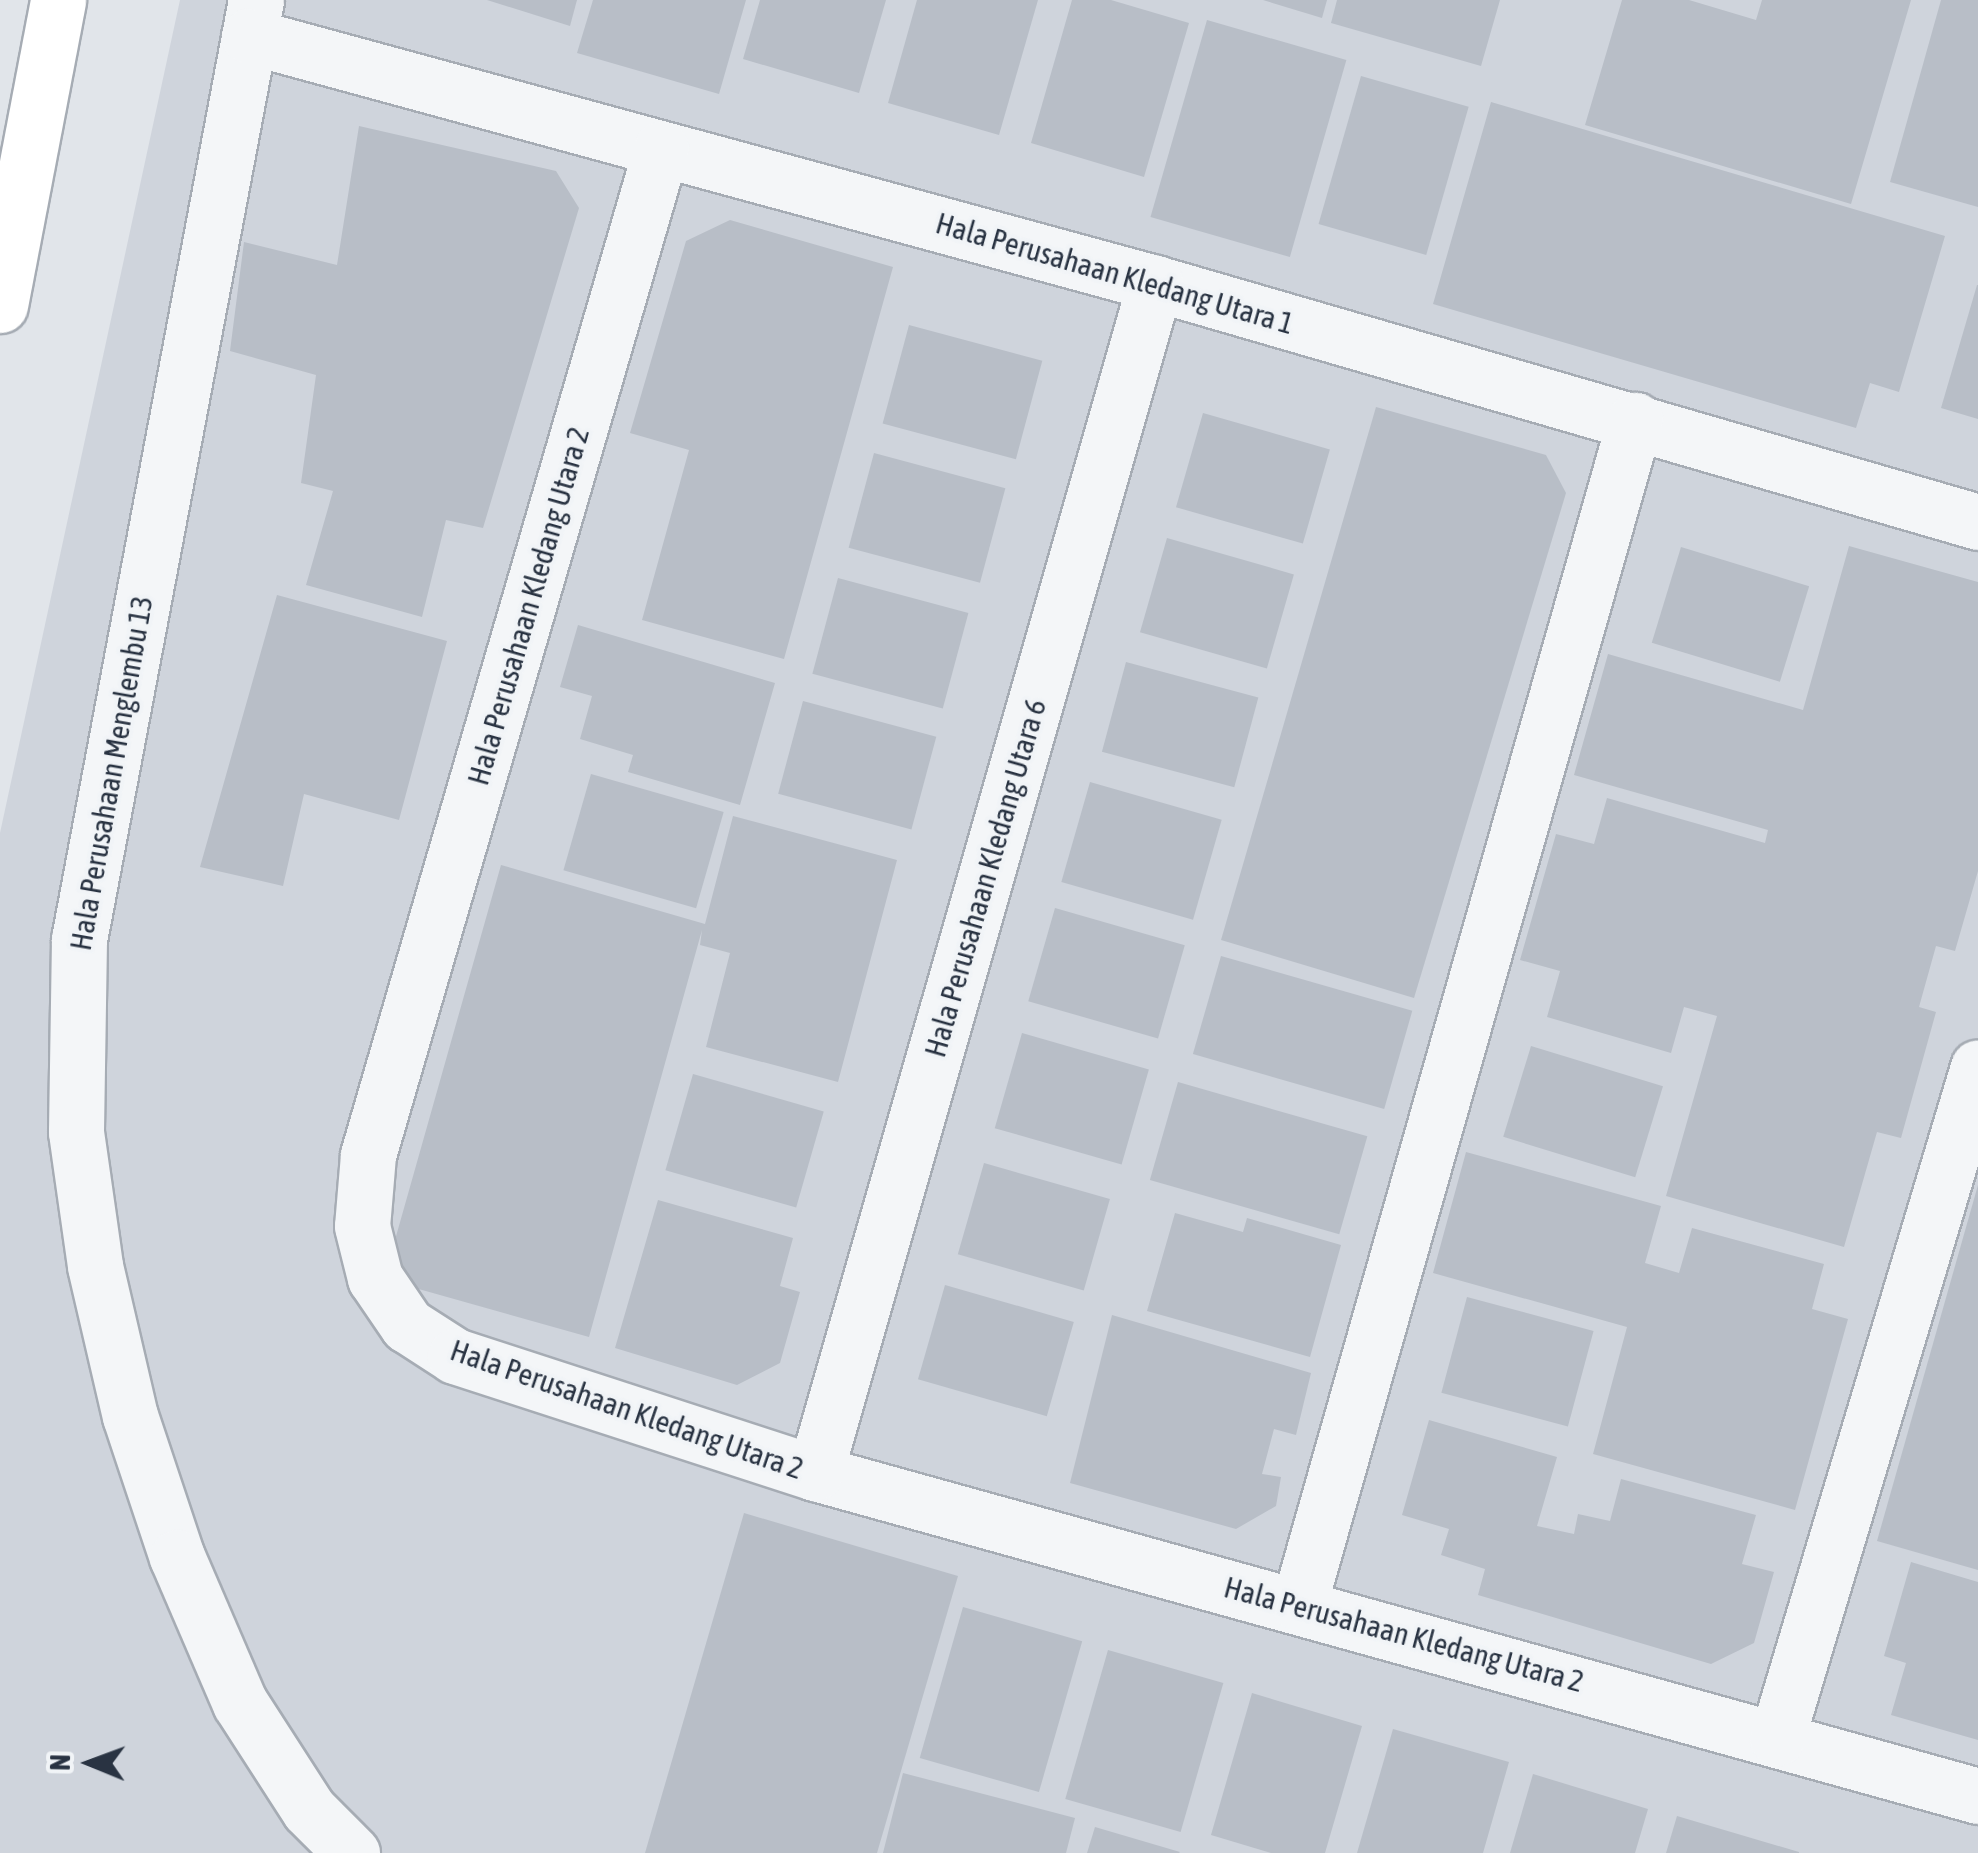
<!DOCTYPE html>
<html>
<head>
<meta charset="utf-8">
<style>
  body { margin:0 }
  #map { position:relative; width:1978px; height:1853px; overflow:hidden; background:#e1e5ea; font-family:"Asap Condensed",sans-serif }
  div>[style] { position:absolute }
  .built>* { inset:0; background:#cfd4dc }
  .building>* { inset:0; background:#b8bec7; transform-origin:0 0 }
  .roads { filter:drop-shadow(2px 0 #a6acb4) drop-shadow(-2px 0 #a6acb4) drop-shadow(0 2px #a6acb4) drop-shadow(0 -2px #a6acb4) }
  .minor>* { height:55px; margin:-27.5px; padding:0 27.5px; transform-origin:27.5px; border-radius:27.5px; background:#f4f6f8 }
  .major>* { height:55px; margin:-27.5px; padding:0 27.5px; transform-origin:27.5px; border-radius:27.5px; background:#fff }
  span { translate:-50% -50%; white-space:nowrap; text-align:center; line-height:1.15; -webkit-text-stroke:8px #f1f4f7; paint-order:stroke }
  .street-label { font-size:30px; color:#293342 }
  .north { position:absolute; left:40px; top:1713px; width:100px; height:100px; -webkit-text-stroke:8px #f1f4f7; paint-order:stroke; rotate:271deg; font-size:28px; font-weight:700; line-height:40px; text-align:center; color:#293342 }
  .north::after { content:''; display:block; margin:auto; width:35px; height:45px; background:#293342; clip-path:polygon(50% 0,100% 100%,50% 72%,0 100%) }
</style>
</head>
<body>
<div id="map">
  <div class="built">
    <div style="clip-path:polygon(180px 0,1978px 0,1978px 1853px,0 1853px,0 833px)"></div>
  </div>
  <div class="building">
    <div style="clip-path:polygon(487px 0,577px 0,570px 26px)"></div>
    <div style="clip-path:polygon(593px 0,746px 0,719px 94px,577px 53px)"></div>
    <div style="clip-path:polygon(760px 0,886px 0,859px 93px,743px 59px)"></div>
    <div style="clip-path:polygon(917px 0,1038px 0,999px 135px,888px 103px)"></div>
    <div style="clip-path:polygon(1072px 0,1111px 0,1189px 23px,1144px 177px,1031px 143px)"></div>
    <div style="clip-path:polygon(1263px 0,1327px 0,1322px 18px)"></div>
    <div style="clip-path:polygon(1337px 0,1500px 0,1481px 66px,1331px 23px)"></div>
    <div style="clip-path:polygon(1622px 0,1689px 0,1756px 20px,1762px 0,1911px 0,1851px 204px,1585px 125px)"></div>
    <div style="clip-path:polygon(1941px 0,1978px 0,1978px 207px,1890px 182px)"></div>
    <div style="left:1207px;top:20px;width:145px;height:205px;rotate:16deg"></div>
    <div style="left:1361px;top:76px;width:112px;height:154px;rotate:16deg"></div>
    <div style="clip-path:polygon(1491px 102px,1945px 236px,1899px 392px,1870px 383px,1856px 428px,1433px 304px)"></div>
    <div style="clip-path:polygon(359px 126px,556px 171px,579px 208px,483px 528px,446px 520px,422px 617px,306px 585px,333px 491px,301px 483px,316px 375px,230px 351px,244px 242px,337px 265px)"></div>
    <div style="clip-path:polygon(730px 220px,893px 267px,784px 659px,642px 620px,689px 450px,630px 433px,686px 241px)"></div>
    <div style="clip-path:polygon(1977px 285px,1978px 285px,1978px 419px,1941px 408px)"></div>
    <div style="left:909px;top:325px;width:138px;height:102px;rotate:15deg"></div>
    <div style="clip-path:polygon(1376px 407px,1546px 455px,1566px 493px,1414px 998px,1221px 940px)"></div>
    <div style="left:1203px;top:413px;width:132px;height:98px;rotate:16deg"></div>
    <div style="left:874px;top:453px;width:136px;height:98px;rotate:15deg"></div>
    <div style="left:1167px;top:538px;width:132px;height:98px;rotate:16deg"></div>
    <div style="clip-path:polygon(1849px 546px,1978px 582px,1978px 871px,1955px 951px,1936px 946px,1919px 1007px,1936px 1012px,1901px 1138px,1877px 1132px,1844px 1247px,1666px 1196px,1717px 1016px,1684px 1007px,1671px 1053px,1547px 1017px,1560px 971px,1520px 960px,1556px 834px,1594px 844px,1607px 798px,1765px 843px,1768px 830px,1574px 775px,1608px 654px,1803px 710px)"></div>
    <div style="left:1681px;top:547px;width:134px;height:100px;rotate:17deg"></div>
    <div style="left:838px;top:578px;width:135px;height:99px;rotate:15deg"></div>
    <div style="clip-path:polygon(277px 595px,447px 641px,399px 820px,304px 794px,283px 886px,200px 867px)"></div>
    <div style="clip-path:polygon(578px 625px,775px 683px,740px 805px,628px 772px,633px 755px,580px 739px,592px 696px,560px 687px)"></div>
    <div style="left:1126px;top:662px;width:137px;height:93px;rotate:15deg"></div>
    <div style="left:803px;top:701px;width:138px;height:96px;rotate:15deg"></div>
    <div style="left:591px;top:774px;width:138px;height:100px;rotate:16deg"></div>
    <div style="left:1090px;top:782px;width:137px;height:104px;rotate:16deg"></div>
    <div style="clip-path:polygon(733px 816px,897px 860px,838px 1082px,706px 1047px,730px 953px,700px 945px,702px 930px,589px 1337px,408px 1286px,391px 1254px,501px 865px,705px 924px)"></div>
    <div style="left:1055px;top:908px;width:135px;height:97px;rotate:16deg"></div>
    <div style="left:1221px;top:956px;width:199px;height:102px;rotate:16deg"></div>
    <div style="left:1022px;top:1033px;width:132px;height:99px;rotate:16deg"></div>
    <div style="left:1531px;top:1046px;width:138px;height:95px;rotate:17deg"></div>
    <div style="left:693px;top:1074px;width:136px;height:100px;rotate:16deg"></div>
    <div style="left:1178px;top:1082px;width:197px;height:102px;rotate:16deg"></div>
    <div style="clip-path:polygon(1466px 1152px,1661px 1206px,1645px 1263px,1679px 1273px,1692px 1228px,1824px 1264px,1812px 1309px,1848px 1319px,1795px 1510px,1593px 1454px,1627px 1327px,1433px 1273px)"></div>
    <div style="left:984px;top:1163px;width:131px;height:95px;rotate:16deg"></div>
    <div style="clip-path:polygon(1978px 1185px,1978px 1570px,1877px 1541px)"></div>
    <div style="clip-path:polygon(658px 1200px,793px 1238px,780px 1286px,800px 1292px,780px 1363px,737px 1385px,615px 1348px)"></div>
    <div style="clip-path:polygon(1175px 1213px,1243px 1232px,1247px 1218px,1341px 1245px,1310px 1357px,1147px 1311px)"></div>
    <div style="left:945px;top:1285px;width:134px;height:98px;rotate:16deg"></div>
    <div style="left:1467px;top:1297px;width:131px;height:99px;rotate:15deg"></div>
    <div style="clip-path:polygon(1112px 1315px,1311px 1373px,1296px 1435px,1274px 1429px,1262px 1474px,1281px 1477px,1276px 1506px,1236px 1529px,1070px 1483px)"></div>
    <div style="clip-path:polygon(1429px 1420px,1557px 1457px,1537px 1526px,1574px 1534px,1578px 1514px,1610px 1521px,1621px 1479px,1756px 1515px,1742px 1564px,1774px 1572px,1754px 1643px,1711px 1664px,1478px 1595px,1485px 1569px,1441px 1555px,1449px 1529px,1402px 1515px)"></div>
    <div style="clip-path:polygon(744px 1513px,958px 1576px,877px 1853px,645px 1853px)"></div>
    <div style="clip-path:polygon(1911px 1562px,1978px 1582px,1978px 1740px,1891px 1715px,1906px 1663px,1884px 1656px)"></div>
    <div style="left:963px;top:1607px;width:124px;height:157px;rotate:16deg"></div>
    <div style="left:1108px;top:1650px;width:120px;height:155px;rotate:16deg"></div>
    <div style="clip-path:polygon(1252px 1693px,1362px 1726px,1325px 1853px,1271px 1853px,1211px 1835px)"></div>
    <div style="clip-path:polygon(1393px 1729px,1509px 1762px,1483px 1853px,1357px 1853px)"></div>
    <div style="clip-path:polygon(903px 1773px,1075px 1818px,1066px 1853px,883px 1853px)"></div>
    <div style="clip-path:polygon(1533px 1774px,1648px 1809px,1635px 1853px,1510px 1853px)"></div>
    <div style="clip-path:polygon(1677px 1816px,1799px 1852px,1799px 1853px,1666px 1853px)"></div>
    <div style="clip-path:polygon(1095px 1827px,1180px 1852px,1179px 1853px,1087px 1853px)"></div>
  </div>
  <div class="roads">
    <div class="minor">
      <div style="left:256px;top:0;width:956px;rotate:100.67deg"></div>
      <div style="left:79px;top:939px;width:193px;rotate:90.9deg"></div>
      <div style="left:76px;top:1132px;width:135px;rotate:81.9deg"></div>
      <div style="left:95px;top:1266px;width:154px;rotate:76.9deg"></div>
      <div style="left:130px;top:1416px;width:149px;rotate:71.6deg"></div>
      <div style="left:177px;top:1557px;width:159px;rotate:66.7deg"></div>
      <div style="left:240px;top:1703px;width:127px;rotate:57.2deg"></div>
      <div style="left:309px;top:1810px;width:61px;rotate:45deg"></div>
      <div style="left:249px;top:36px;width:939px;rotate:15.25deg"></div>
      <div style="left:1155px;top:283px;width:857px;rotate:16.19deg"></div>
      <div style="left:661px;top:149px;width:1048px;rotate:106.24deg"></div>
      <div style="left:368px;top:1155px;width:71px;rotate:94.8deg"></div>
      <div style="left:362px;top:1226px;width:54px;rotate:76deg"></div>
      <div style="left:375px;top:1278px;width:57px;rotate:55.8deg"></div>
      <div style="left:407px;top:1325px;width:57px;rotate:32.9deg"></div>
      <div style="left:455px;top:1356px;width:379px;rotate:18deg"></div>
      <div style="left:815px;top:1473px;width:1207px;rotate:15.52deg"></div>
      <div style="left:815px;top:1473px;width:1238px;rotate:-74.05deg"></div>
      <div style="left:1299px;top:1604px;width:1231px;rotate:-74.16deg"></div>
      <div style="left:1777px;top:1738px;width:700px;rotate:-73.32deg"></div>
    </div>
    <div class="major">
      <div style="left:0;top:305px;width:310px;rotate:-79.2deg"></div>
    </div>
  </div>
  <div class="street-label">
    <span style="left:1115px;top:273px;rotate:16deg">Hala Perusahaan Kledang Utara 1</span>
    <span style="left:528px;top:606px;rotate:-74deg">Hala Perusahaan Kledang Utara 2</span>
    <span style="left:111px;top:773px;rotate:-80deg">Hala Perusahaan Menglembu 13</span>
    <span style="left:985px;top:878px;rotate:-74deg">Hala Perusahaan Kledang Utara 6</span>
    <span style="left:627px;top:1409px;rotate:19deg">Hala Perusahaan Kledang Utara 2</span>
    <span style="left:1404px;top:1634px;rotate:15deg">Hala Perusahaan Kledang Utara 2</span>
  </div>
  <div class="north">N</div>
</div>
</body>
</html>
